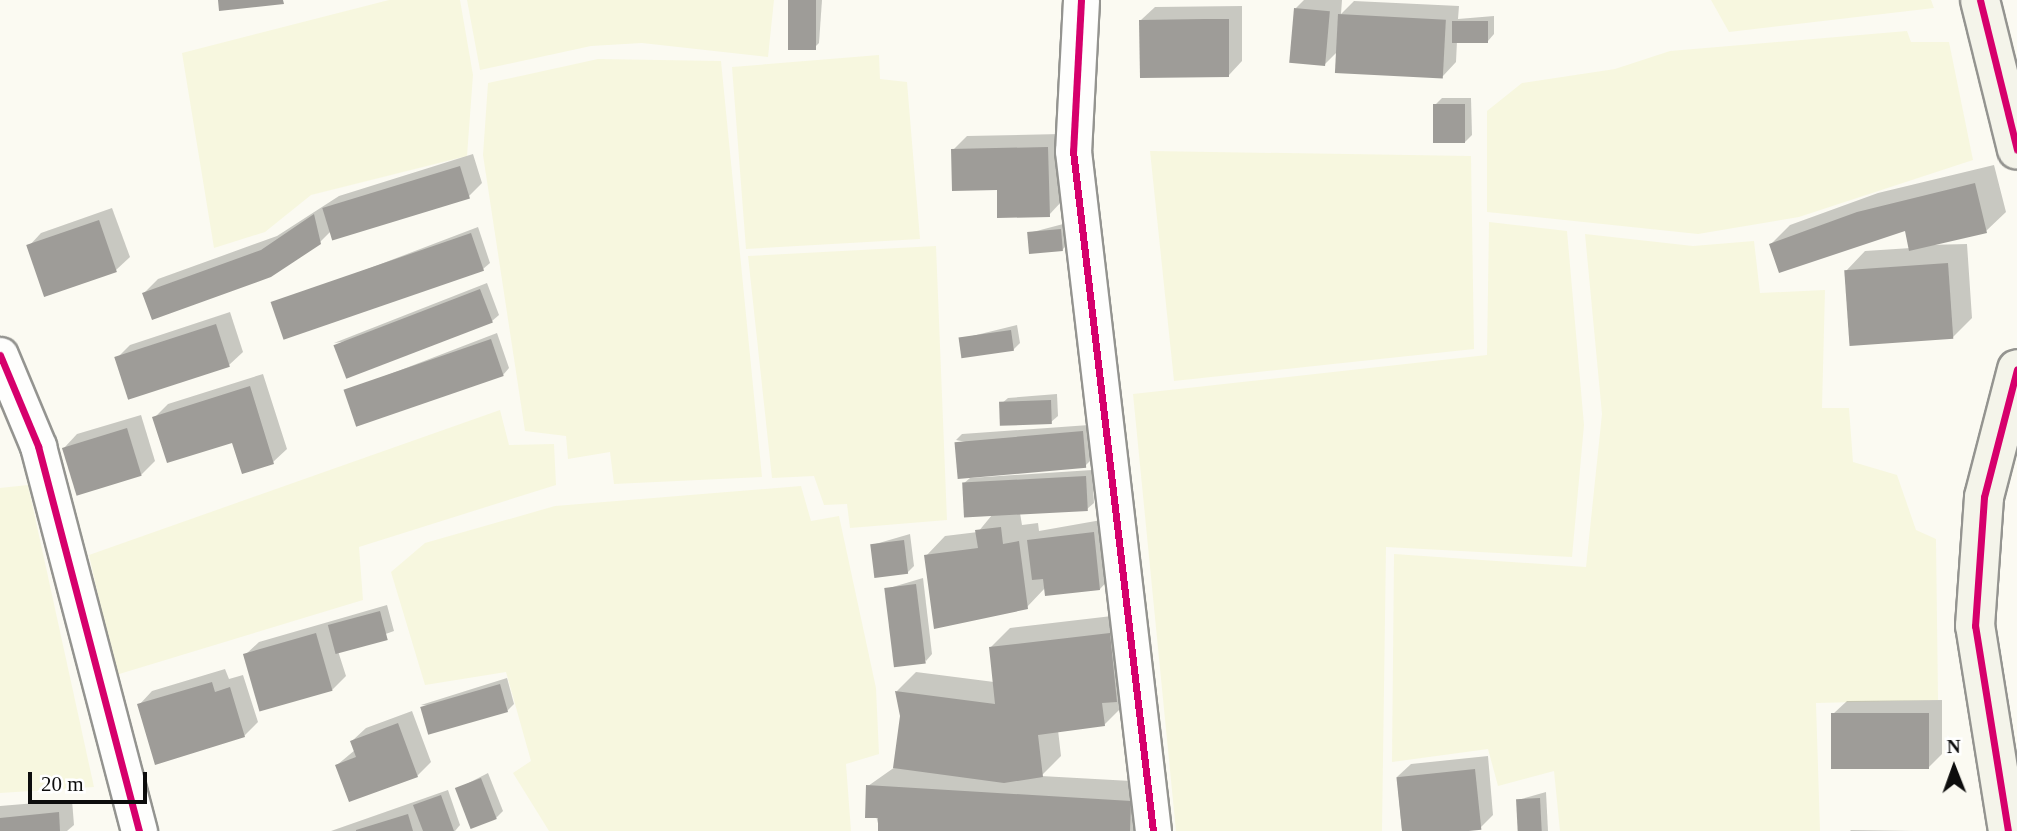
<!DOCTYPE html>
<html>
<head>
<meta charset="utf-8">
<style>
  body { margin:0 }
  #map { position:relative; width:2017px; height:831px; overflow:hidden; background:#fbfaf2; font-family:"Times New Roman",serif }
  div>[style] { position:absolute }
  .farmland>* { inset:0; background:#f7f7df }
  .shadow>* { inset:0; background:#0003 }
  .building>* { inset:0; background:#9e9c98; transform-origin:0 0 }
  .roads { filter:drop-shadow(2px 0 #949490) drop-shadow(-2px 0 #949490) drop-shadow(0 2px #949490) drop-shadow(0 -2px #949490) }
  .street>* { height:35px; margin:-17.5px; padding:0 17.5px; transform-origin:17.5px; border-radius:17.5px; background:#fefefd }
  .secondary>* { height:38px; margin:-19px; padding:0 19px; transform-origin:19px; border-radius:19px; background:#f4f4ea }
  .cycleway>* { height:7px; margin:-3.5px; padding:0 3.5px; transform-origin:3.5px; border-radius:3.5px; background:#d6006c }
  span { translate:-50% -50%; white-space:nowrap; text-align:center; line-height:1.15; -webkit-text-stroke:7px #fff; paint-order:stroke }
  .north { position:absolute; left:1919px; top:733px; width:70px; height:70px; -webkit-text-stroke:5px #fff; paint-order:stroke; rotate:359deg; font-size:19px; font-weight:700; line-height:28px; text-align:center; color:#0d0d0d }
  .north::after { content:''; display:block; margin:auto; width:24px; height:32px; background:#0d0d0d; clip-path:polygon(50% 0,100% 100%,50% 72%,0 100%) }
  .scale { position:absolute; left:28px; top:772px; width:119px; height:32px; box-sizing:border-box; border:4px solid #0d0d0d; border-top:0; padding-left:9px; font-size:21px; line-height:24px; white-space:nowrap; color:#0d0d0d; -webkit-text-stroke:5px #fff; paint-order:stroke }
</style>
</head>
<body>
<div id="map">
  <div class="farmland">
    <div style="clip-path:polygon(389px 0,460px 0,473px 75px,467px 156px,311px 195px,265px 232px,214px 248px,182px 53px)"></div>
    <div style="clip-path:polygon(467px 0,774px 0,768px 57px,642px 43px,591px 46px,480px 70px)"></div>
    <div style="clip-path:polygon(1711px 0,1931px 0,1934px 8px,1729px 32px)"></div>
    <div style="clip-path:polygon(1907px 31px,1911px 42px,1949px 42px,1973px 160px,1799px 217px,1698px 234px,1487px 212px,1487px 111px,1522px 83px,1615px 69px,1670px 51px)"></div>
    <div style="clip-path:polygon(879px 55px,880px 79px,907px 82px,920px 239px,746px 249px,732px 67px)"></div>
    <div style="clip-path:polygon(598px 59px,721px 61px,762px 477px,614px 484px,610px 452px,568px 459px,566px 436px,525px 431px,483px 155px,488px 83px)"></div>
    <div style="clip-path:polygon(1150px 151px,1471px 156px,1474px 349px,1174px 381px)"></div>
    <div style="clip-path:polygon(1489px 222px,1567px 231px,1584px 425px,1572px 557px,1386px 547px,1382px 831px,1176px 831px,1133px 394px,1487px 355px)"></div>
    <div style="clip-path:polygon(1585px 234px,1693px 246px,1754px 241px,1760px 293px,1825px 290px,1822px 408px,1849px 408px,1853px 462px,1897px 475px,1916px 530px,1936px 539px,1938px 700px,1816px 703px,1820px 831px,1560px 831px,1554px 771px,1498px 786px,1488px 749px,1392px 762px,1394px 554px,1586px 567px,1602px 414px)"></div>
    <div style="clip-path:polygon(936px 246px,947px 520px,850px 528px,847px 504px,824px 505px,814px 476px,772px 478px,748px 256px)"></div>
    <div style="clip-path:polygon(500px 410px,509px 445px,554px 444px,556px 485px,359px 547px,363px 600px,116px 675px,89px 555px)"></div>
    <div style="clip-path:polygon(28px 485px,94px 787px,0 793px,0 488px)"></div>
    <div style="clip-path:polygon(801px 486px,811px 521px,839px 516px,876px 688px,879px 754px,846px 764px,851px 831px,549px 831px,513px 773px,531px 761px,506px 672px,425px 685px,391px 572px,425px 543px,555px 506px)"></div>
  </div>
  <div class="shadow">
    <div style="clip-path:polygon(790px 0,822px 0,819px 43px,812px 50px)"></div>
    <div style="clip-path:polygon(1304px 0,1342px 0,1341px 14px,1354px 1px,1459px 6px,1458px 19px,1494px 16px,1494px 34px,1488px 41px,1457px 41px,1456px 62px,1443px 76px,1339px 50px,1324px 65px,1296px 8px)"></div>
    <div style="clip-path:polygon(1242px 6px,1242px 61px,1229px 75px,1141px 20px,1155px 7px)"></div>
    <div style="clip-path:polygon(1442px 98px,1471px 98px,1472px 135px,1465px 142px,1435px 105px)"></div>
    <div style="clip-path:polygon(1061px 134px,1062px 201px,1049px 215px,998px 189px,953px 150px,967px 136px)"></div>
    <div style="clip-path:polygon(473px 154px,482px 183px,469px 196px,332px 230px,319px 243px,144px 293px,158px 279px,277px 236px,339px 196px)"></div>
    <div style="clip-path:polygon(1994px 165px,2006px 212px,1986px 231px,1927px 245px,1967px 244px,1972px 318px,1953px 337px,1846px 271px,1865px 251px,1911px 248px,1906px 229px,1771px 244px,1790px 225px,1878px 193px)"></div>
    <div style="clip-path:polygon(112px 208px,130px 257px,116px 270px,28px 247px,41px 233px)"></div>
    <div style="clip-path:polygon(1067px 223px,1069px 243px,1062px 250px,1029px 233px)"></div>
    <div style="clip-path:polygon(478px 227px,490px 263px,483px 269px,273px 305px)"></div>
    <div style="clip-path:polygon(487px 283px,499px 315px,492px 321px,334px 343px)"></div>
    <div style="clip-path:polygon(230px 312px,243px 352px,229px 365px,117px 358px,130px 345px)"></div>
    <div style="clip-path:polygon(1017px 325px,1020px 343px,1013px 350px,960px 339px)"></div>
    <div style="clip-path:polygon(497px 333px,509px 368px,503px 375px,346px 391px)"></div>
    <div style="clip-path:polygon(263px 374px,287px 449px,273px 462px,234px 441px,154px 418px,168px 404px)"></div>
    <div style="clip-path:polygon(1057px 394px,1058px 416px,1051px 422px,1001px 404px,1008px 398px)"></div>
    <div style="clip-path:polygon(141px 415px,155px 461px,141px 475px,64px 448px,77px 434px)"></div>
    <div style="clip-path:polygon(1089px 425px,1092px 459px,1085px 466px,956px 440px,962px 434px)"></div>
    <div style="clip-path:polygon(1092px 470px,1094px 503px,1087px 509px,1020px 513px,1022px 525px,1038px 523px,1039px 531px,1107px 519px,1113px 575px,1100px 589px,1045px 588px,1027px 607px,926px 556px,945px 536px,978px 532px,992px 515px,963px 484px,970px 478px)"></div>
    <div style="clip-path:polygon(910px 534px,914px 566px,907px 573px,872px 545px)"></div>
    <div style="clip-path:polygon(923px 578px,932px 654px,926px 661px,886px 589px)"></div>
    <div style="clip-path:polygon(387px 605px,394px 631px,338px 651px,346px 676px,332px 690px,245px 655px,259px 642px)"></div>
    <div style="clip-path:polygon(1129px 614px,1124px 705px,1104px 725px,1058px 730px,1061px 756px,1041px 776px,1149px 782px,1148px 831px,880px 831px,868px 786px,895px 767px,902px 716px,897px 691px,916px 672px,994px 682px,990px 648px,1010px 628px)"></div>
    <div style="clip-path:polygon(225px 669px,229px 679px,243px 675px,258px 722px,244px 736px,139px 705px,152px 691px)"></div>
    <div style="clip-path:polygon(507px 678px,514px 704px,507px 711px,421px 705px)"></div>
    <div style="clip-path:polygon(1942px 700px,1942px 754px,1928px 768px,1833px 714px,1847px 701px)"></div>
    <div style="clip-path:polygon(412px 711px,431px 762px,417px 776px,337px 765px,355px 750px,352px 741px,366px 728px)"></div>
    <div style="clip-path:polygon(1488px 756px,1493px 815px,1480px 828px,1402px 831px,1397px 777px,1411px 764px)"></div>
    <div style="clip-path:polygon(488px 773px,503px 811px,496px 818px,457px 789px)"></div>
    <div style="clip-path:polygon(448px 790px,460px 825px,455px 831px,331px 831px)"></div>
    <div style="clip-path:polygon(1546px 792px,1548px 831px,1519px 831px,1518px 800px)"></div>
    <div style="clip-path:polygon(72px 800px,74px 825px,67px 831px,0 831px,0 806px)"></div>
    <div style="clip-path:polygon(1851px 830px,1914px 831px,1850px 831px)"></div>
  </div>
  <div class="building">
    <div style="clip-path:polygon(218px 0,283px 0,284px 4px,219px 11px)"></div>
    <div style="left:788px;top:0;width:28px;height:50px"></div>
    <div style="left:1294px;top:8px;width:36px;height:55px;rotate:5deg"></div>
    <div style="left:1338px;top:14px;width:108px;height:59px;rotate:3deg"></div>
    <div style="clip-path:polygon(1205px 19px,1229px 19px,1229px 77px,1140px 78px,1139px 20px)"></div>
    <div style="left:1488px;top:21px;width:22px;height:36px;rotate:90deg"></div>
    <div style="left:1433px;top:104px;width:32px;height:39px"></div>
    <div style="clip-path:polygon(1048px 147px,1050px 217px,997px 218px,997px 190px,952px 191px,951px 149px)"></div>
    <div style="left:460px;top:166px;width:34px;height:144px;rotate:73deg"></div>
    <div style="clip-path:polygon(1975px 183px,1987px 233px,1909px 251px,1905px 231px,1779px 273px,1769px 244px,1857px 212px)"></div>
    <div style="clip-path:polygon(314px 214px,321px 244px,271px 277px,152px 320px,142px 293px,261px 250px)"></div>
    <div style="left:99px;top:220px;width:55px;height:77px;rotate:71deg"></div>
    <div style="left:1061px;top:229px;width:22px;height:34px;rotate:85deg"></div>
    <div style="left:471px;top:233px;width:40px;height:212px;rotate:71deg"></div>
    <div style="left:1948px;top:263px;width:76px;height:104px;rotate:86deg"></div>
    <div style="left:480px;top:289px;width:36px;height:157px;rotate:69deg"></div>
    <div style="left:216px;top:324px;width:45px;height:107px;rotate:72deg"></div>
    <div style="left:1011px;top:330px;width:21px;height:53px;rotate:82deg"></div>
    <div style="left:491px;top:339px;width:39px;height:156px;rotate:71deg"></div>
    <div style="clip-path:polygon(250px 386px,274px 464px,242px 474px,232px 443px,167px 463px,152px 417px)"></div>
    <div style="left:1051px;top:400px;width:24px;height:52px;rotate:88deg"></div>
    <div style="left:127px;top:428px;width:50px;height:68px;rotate:73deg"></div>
    <div style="left:1083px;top:431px;width:37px;height:129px;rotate:85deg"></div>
    <div style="left:1086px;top:476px;width:35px;height:124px;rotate:87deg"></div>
    <div style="clip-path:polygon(1001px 527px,1003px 544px,1019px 541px,1028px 609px,934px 629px,924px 555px,978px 548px,975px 530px)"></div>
    <div style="clip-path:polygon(1094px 532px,1100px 590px,1045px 596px,1043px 579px,1032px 580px,1027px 540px)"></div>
    <div style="left:904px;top:540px;width:34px;height:34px;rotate:83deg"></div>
    <div style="left:916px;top:584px;width:80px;height:32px;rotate:83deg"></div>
    <div style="left:380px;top:611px;width:30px;height:54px;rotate:75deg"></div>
    <div style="left:316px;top:633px;width:60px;height:76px;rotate:74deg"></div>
    <div style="clip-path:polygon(1110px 633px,1117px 702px,1102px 703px,1105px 726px,1038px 735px,1043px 777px,1004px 783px,893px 768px,900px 716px,895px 691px,995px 704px,989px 647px)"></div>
    <div style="clip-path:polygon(212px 682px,215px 692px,230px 687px,245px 737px,155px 765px,137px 704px)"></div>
    <div style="left:500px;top:684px;width:29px;height:83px;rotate:74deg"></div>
    <div style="left:1929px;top:713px;width:56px;height:98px;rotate:90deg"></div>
    <div style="clip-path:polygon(398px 723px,418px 777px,349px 802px,335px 765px,356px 757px,350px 741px)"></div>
    <div style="left:1475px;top:769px;width:61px;height:79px;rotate:84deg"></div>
    <div style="left:481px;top:778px;width:44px;height:28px;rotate:69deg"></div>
    <div style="clip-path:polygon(866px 785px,1131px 801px,1130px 831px,878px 831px,878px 818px,865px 818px)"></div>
    <div style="clip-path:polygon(441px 795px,454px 831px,423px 831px,413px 805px)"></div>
    <div style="left:1540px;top:798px;width:33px;height:24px;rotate:87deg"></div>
    <div style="clip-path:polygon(59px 812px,60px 831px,0 831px,0 818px)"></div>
    <div style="clip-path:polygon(408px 814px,413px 831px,356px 831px,356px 830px)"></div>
  </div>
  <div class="roads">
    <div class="street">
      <div style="left:1081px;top:0;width:151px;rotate:93deg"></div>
      <div style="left:1073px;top:151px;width:685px;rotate:83.29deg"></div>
      <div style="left:0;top:355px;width:99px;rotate:67.3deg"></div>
      <div style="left:38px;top:446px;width:398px;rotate:75.3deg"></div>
    </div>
    <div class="secondary">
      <div style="left:1980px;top:0;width:154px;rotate:76.1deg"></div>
      <div style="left:2008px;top:831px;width:208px;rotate:-99.1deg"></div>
      <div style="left:1975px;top:626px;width:129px;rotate:-86deg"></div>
      <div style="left:1984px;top:497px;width:132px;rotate:-75.5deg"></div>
    </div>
  </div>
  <div class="cycleway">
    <div style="left:1081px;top:0;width:151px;rotate:93deg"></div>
    <div style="left:1073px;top:151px;width:685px;rotate:83.29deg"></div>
    <div style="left:1980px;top:0;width:154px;rotate:76.1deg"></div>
    <div style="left:0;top:355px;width:99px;rotate:67.3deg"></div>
    <div style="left:38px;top:446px;width:398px;rotate:75.3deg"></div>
    <div style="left:2008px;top:831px;width:208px;rotate:-99.1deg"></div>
    <div style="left:1975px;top:626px;width:129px;rotate:-86deg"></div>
    <div style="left:1984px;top:497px;width:132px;rotate:-75.5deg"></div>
  </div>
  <div class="north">N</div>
  <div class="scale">20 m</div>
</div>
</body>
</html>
